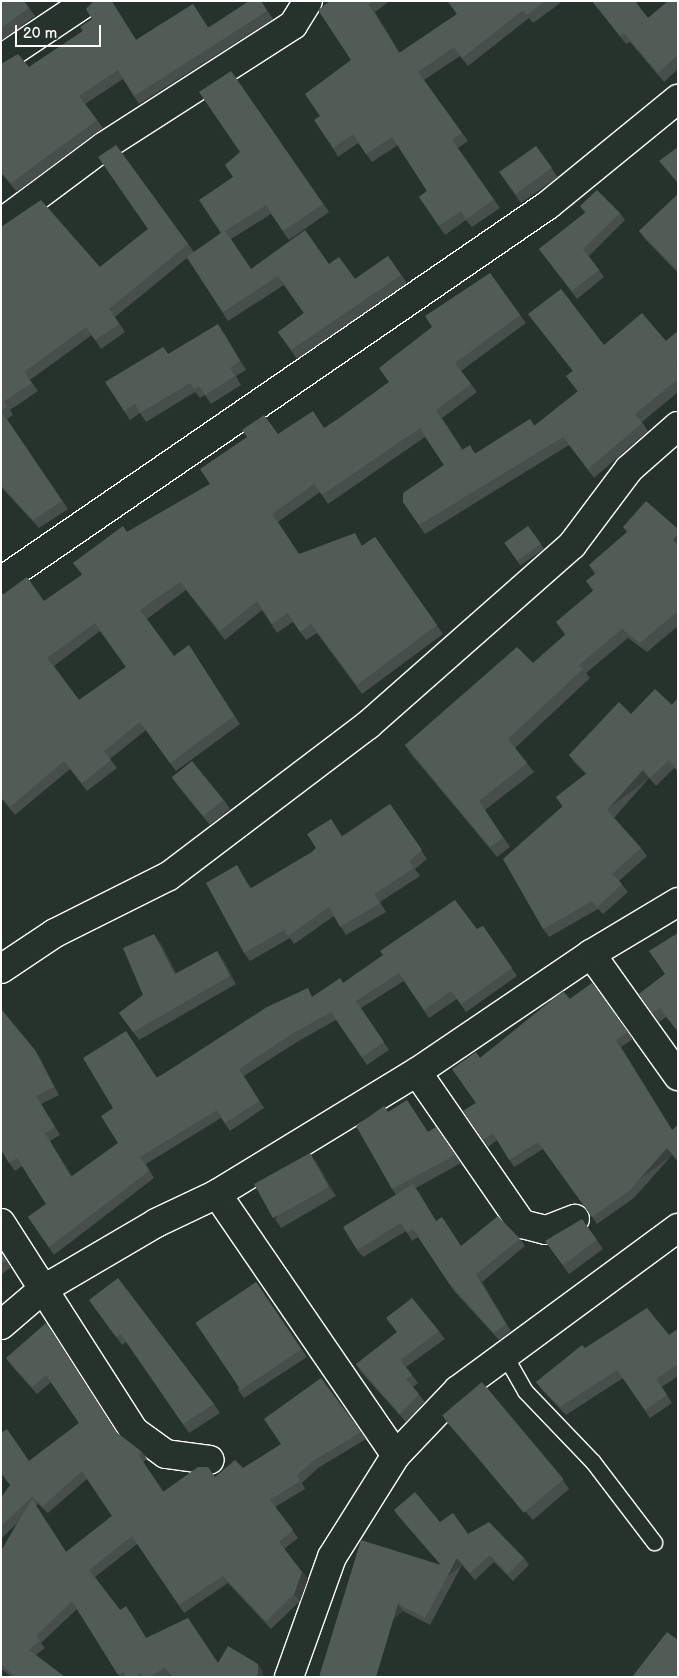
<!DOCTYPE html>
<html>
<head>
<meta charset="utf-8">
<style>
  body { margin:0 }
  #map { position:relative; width:679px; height:1678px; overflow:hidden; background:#26332d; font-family:"Balsamiq Sans",sans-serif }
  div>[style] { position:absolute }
  .roads { filter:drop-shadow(1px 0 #fff) drop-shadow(-1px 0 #fff) drop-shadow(0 1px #fff) drop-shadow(0 -1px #fff) }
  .service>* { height:15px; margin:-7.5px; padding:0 7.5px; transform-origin:7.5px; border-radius:7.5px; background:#26332d }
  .minor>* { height:28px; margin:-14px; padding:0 14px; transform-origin:14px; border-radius:14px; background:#26332d }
  .wall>* { inset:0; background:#464f4b; transform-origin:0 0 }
  .shaded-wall>* { inset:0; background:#39403d; transform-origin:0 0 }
  .building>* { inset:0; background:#515c57; transform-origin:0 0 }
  span { translate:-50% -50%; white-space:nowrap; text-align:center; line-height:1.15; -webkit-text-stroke:4px #26332d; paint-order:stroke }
  .frame { position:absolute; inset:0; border:2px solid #fff; pointer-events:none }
  .scale { position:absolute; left:15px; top:25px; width:86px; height:22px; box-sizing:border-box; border:2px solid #fff; border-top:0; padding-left:6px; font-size:15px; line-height:18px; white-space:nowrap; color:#fff; -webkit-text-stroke:4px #26332d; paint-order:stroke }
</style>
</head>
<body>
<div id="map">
  <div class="roads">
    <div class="service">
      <div style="left:504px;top:1354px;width:43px;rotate:60.4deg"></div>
      <div style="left:525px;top:1391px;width:98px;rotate:46.2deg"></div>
      <div style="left:593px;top:1462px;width:101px;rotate:52.7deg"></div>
    </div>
    <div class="minor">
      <div style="left:1px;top:59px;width:105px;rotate:-33.7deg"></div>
      <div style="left:1px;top:223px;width:127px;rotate:-36.7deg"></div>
      <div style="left:103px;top:147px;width:226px;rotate:-32.7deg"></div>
      <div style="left:293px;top:25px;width:28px;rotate:-58deg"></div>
      <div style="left:1px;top:581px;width:664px;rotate:-34.5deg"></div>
      <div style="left:548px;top:205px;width:168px;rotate:-39.2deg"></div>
      <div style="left:591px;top:954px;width:150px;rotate:54.5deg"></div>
      <div style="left:1px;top:969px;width:65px;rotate:-33.7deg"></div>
      <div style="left:55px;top:933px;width:127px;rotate:-26.6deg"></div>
      <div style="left:169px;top:876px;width:250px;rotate:-37.2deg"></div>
      <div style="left:368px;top:725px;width:272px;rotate:-41.4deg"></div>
      <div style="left:572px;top:545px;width:95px;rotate:-53.1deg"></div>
      <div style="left:629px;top:469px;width:65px;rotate:-41.3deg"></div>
      <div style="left:417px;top:1072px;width:185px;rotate:55.4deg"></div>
      <div style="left:522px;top:1224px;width:25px;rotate:14deg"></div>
      <div style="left:546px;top:1230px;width:31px;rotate:-21deg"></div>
      <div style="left:217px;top:1194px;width:316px;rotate:55.6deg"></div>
      <div style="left:1px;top:1223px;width:247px;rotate:57.4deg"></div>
      <div style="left:134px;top:1431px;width:39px;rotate:36deg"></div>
      <div style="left:166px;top:1454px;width:44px;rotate:7.8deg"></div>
      <div style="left:1px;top:1325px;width:54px;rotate:-40.5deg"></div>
      <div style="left:42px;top:1290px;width:132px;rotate:-30.4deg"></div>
      <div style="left:156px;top:1223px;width:68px;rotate:-25.4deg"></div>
      <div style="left:217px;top:1194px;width:234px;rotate:-31.4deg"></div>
      <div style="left:417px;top:1072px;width:210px;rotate:-34.1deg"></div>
      <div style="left:591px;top:954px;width:101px;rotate:-30.9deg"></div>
      <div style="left:289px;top:1677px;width:127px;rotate:-70.3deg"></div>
      <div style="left:332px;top:1557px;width:120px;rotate:-57.9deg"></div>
      <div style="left:396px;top:1455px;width:90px;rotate:-46.4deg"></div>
      <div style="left:458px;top:1390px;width:273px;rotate:-36.4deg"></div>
    </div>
  </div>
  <div class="wall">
    <div style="clip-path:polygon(1px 1px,24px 1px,35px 16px,1px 41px)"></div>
    <div style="clip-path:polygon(112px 1px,136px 40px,193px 4px,208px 27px,261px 1px,273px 19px,139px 104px,123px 79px,85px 104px,103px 128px,17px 192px,1px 173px,1px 64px,29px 67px,83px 31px,92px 19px)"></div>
    <div style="clip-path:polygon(330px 1px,390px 1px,375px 12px,400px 53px,457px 14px,447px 1px,563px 1px,533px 23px,529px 18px,468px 66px,460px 56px,424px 80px,468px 141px,458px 148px,500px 208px,472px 227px,466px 220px,445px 235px,419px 197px,427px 191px,398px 145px,372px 162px,358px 143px,338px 157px,333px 148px,320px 116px,351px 60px)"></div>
    <div style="clip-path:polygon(592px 1px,617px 1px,618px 2px,648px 18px,678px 1px,678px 69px,664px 82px,630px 42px,626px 44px)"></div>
    <div style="clip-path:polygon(231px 71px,329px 212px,289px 240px,271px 214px,231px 239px,251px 269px,329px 264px,355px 279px,388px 256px,407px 283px,297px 359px,278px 332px,304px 313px,284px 285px,228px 321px,187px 258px,115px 317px,125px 332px,101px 349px,92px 335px,30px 380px,38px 391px,10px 410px,13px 415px,7px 419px,68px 509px,39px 528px,1px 487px,1px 227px,100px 267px,148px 229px,116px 145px,194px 252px,221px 233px,233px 177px,240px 152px)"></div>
    <div style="left:536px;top:146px;width:38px;height:45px;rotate:55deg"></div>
    <div style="clip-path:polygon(678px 194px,678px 273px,645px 239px,639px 231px)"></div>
    <div style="clip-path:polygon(580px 206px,620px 213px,625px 220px,589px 256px,604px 277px,577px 299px,539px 249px,585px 213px)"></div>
    <div style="clip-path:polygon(evenodd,490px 273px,526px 323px,461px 371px,477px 392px,442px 418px,463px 450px,476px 453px,530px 419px,535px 426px,578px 392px,566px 376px,573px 371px,528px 314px,604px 345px,666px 341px,678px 331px,678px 392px,642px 422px,648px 431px,594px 478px,569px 445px,425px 534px,403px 502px,444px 465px,425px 437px,328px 504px,320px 492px,278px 522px,299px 554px,363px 545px,375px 537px,443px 634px,362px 694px,317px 633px,306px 640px,293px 622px,277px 633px,262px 610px,225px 640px,186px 590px,147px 619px,174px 656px,189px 645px,240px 724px,176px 771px,146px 730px,110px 759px,117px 768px,87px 791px,70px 769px,15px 815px,1px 798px,1px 596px,44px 601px,82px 575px,73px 563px,210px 484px,278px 434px,325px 428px,338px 419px,389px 382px,432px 327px,490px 273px,100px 631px,126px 667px,79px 700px,54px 666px,100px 631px)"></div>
    <div style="clip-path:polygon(224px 333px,246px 370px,236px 376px,241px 385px,211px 404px,205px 395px,200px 398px,195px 392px,146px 422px,140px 413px,130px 420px,124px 411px,163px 347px,168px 354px)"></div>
    <div style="left:528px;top:526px;width:28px;height:29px;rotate:55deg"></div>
    <div style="clip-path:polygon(623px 527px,678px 529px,678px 626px,647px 652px,628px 638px,586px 673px,590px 678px,515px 748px,534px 772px,485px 810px,510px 847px,497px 857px,411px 754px,405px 745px,533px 663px,565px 635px,556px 622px,593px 591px,586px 581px,595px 574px,589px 565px,627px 533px)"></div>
    <div style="clip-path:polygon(678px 698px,678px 772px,674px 768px,656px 786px,649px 778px,614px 818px,641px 848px,647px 856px,619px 881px,628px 892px,603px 914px,598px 909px,549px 937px,543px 929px,562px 806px,556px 797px,586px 774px,575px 763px,569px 755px,631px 714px,672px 705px)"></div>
    <div style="clip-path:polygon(172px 777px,224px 800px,230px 809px,210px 825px,178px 786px)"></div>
    <div style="clip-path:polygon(390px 804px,427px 859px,415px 869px,420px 876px,380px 902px,386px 912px,346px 935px,334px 916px,294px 944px,290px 938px,250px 961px,244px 953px,242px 874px,251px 888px,312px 852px,316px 848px,331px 819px,342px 836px)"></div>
    <div style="clip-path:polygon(483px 926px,517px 976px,466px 1012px,457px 999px,429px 1018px,404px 981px,361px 1008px,389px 1050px,367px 1065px,336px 1020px,297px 1042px,244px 1076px,264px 1108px,230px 1131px,221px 1118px,146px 1164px,154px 1178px,54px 1255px,28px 1217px,46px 1204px,22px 1166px,15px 1171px,9px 1163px,35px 1050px,40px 1058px,59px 1095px,41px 1104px,60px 1135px,50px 1141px,72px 1176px,118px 1143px,157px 1077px,313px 996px,343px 983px,477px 929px)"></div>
    <div style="clip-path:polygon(678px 933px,678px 1032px,666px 1017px,659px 1022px,639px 994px,665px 974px)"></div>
    <div style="clip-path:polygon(160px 942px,176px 973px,223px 959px,236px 984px,139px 1040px,119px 1013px,143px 995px)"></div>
    <div style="clip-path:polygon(592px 983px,633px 1039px,621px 1047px,672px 1130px,678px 1125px,678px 1162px,672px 1155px,634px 1198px,597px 1224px,543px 1149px,514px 1167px,497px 1140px,488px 1147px,463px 1111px,476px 1103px,480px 1058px,570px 999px)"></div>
    <div style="clip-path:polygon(388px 1112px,428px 1132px,436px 1127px,461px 1163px,416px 1188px,436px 1221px,461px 1246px,520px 1239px,525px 1246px,482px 1282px,511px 1331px,499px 1340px,454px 1291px,418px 1237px,412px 1241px,406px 1231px,363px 1257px,357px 1250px,396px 1195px,392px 1189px)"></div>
    <div style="clip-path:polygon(316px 1162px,336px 1196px,281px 1228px,275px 1219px)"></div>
    <div style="clip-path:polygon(597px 1240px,603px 1249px,569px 1274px,545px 1241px)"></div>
    <div style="clip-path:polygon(1px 1254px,11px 1267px,1px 1275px)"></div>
    <div style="clip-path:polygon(256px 1282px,307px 1357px,244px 1398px,238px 1390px)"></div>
    <div style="clip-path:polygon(89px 1300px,214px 1404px,220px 1413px,189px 1433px,126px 1342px,122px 1345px)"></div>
    <div style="clip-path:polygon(678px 1329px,678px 1376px,662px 1387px,672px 1403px,650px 1418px,623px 1378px,566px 1415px,542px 1390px,536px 1382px,585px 1348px,669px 1335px)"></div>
    <div style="clip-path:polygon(evenodd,51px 1330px,117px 1433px,142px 1452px,147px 1459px,143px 1462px,164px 1492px,215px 1477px,361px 1432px,366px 1439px,318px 1468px,302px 1483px,305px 1489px,275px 1507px,298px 1538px,284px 1549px,308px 1579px,300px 1601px,271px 1629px,228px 1583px,184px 1613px,137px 1544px,95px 1577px,120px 1610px,131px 1613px,146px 1638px,218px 1663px,263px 1671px,263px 1677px,170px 1675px,167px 1677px,120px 1677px,77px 1609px,41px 1643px,45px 1648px,36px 1655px,65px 1677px,12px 1677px,1px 1669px,1px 1551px,17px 1523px,1px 1539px,1px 1498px,29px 1461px,79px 1423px,51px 1382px,37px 1394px,11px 1365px,6px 1358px,51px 1330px,87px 1479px,112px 1516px,66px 1552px,36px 1506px,38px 1504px,48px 1513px,87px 1479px)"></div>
    <div style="clip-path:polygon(439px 1331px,445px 1339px,406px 1367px,418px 1383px,413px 1387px,425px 1402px,406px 1422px,361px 1372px,356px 1364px)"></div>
    <div style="clip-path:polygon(443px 1416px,563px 1480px,569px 1489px,533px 1520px,449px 1425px)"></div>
    <div style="clip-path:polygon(394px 1510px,440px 1522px,524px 1558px,529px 1565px,513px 1581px,494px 1562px,475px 1580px,462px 1565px,430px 1625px,403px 1611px,319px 1677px,440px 1564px,399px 1517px)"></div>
  </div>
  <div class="shaded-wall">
    <div style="clip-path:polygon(369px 4px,375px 12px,405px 61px,399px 53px)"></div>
    <div style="clip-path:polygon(218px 324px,224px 333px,246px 370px,240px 361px)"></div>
    <div style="clip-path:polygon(678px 534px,678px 546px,673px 540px)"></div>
    <div style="left:643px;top:770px;width:10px;height:54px;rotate:53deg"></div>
    <div style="clip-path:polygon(154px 934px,160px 942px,181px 982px,175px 974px)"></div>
    <div style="clip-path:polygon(217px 951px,223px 959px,236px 984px,230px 976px)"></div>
    <div style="clip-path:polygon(616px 1040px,621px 1047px,677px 1137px,672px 1130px)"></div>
    <div style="clip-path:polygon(35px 1050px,40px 1058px,59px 1095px,54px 1087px)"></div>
    <div style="clip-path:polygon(45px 1133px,50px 1141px,76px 1184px,71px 1177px)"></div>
    <div style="left:667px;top:1148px;width:9px;height:57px;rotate:54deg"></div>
    <div style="clip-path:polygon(310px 1153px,316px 1162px,336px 1196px,329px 1187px)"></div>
    <div style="clip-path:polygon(476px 1274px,482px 1282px,511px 1331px,506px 1324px)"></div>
    <div style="left:457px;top:1558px;width:9px;height:68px;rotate:54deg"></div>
    <div style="clip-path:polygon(302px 1572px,308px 1579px,300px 1601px,294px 1594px)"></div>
    <div style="left:398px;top:1604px;width:9px;height:76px;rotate:54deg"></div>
    <div style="clip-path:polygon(258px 1664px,263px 1671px,263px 1677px,256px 1677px)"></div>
  </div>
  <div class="building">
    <div style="clip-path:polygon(1px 1px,24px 1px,29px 8px,1px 28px)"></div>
    <div style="clip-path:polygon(94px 1px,111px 1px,136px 40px,193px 4px,208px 28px,249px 1px,261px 1px,267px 11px,134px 96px,118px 70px,79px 96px,97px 120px,11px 183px,1px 172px,1px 64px,18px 54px,29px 67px,83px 31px,80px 27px,92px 19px,86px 9px)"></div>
    <div style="clip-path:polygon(330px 1px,373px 1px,369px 4px,399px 53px,457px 14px,448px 1px,545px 1px,527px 15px,523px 10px,462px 58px,454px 47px,418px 72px,462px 133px,452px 140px,494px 200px,466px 219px,461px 211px,439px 226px,419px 197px,427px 191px,392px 137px,366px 154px,353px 134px,333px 148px,314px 120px,320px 116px,305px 94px,351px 60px,318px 10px)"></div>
    <div style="clip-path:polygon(592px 1px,617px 1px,618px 3px,620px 1px,635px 1px,648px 18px,668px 1px,678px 1px,678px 55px,658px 73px,624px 33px,620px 36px)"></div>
    <div style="clip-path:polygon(231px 71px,323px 204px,283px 231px,266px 205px,225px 231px,251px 269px,305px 230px,329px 264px,339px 257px,355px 279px,388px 256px,401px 275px,291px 350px,278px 332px,304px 313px,278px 276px,223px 312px,187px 257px,221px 233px,199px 200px,233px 177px,225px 165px,240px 152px,199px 92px)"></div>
    <div style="clip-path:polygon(116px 145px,188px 244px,109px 309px,119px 324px,95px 340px,86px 327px,24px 372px,32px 383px,4px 401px,7px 406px,1px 411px,62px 501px,33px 520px,1px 485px,1px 227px,41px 200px,100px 267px,148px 229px,98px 157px)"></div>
    <div style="left:536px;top:146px;width:27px;height:45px;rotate:54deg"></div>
    <div style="clip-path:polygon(678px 147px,678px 183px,659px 161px)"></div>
    <div style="clip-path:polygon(597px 190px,620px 213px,583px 249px,599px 270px,572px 291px,539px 249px,586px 212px,580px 206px)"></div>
    <div style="clip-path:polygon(678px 194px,678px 271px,639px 231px)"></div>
    <div style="clip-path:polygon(evenodd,490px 273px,520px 315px,455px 363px,471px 384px,436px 410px,462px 450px,470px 445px,475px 454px,530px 419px,534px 426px,578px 391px,566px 376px,573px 371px,528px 314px,561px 289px,604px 345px,642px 313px,666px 341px,678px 331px,678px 362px,676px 363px,678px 364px,678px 379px,635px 414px,642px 423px,588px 469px,563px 437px,419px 525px,403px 502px,403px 493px,444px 465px,420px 428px,322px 495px,314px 484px,272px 514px,299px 554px,355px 533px,362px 546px,375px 537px,437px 625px,357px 685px,311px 624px,300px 632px,288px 613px,272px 624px,257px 601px,220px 631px,180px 582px,140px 610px,174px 656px,189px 645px,234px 716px,170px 763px,140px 722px,104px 751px,111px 760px,82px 783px,64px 761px,10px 807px,1px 797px,1px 596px,27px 577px,44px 601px,83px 574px,73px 563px,123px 526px,127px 532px,210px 484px,200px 469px,247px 437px,242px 430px,264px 415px,278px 434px,313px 411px,324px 428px,338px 419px,389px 382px,379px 368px,432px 327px,425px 316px,490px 273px,95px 623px,126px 667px,79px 700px,47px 658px,95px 623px)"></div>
    <div style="clip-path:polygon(218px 324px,240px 361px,230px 368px,235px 376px,205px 395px,199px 386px,194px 389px,190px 383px,140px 413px,135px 404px,124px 411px,105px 382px,163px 347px,168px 354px)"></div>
    <div style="clip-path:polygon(646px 501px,678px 529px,678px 534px,673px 540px,678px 544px,678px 611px,640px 643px,622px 629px,579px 665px,583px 669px,508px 739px,527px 763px,479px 801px,503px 838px,490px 847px,405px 745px,517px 647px,533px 663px,566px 634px,556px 622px,594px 590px,586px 581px,596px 573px,589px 565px,628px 531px,623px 527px)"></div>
    <div style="left:528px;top:526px;width:22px;height:29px;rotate:54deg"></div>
    <div style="clip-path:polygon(655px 689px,672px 705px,678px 698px,678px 770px,669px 760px,650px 778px,643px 770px,607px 810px,641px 848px,612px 874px,622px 884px,597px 907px,592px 901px,543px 929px,503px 859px,563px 806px,556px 797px,587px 773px,569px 755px,619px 702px,631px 714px)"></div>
    <div style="left:192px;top:761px;width:50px;height:26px;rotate:51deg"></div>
    <div style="clip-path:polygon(390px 804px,422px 850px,409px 861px,414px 868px,374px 894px,380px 903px,340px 927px,329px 907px,288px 936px,284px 930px,244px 953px,206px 883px,237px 865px,250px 889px,312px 852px,316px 848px,307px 834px,331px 819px,342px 837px)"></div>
    <div style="clip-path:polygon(455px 900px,477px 929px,483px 926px,512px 968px,461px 1004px,451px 991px,424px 1010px,399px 973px,356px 1001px,384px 1042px,362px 1057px,331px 1012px,292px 1034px,239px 1069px,259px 1101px,225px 1123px,217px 1110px,140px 1157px,149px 1171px,49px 1247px,28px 1217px,46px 1204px,17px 1158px,9px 1163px,1px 1150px,1px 1009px,35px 1050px,54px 1087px,36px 1096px,55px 1127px,45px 1133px,71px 1177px,118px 1143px,101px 1116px,113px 1108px,83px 1058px,126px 1031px,157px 1078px,267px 1007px,308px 988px,312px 997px,340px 978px,343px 983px,383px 955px,380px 951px)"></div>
    <div style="clip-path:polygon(678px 933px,678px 1031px,660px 1008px,652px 1013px,639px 994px,665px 974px,649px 951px)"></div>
    <div style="clip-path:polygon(154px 934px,175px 974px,217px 951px,230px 976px,133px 1032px,119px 1013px,143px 995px,123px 948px)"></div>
    <div style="clip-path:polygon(592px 983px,628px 1032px,616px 1040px,672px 1130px,678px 1125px,678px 1160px,667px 1148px,629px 1191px,592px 1217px,538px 1142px,509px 1160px,493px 1133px,483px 1140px,463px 1111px,476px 1103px,452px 1069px,476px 1052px,480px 1058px,563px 991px,570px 999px)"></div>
    <div style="clip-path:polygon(407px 1100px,428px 1132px,436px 1127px,455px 1155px,392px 1189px,356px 1126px,384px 1106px,388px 1112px)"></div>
    <div style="left:310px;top:1153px;width:39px;height:64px;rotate:61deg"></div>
    <div style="clip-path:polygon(413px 1184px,436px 1221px,442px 1217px,461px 1246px,498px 1216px,520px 1239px,476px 1274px,506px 1324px,494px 1333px,449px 1283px,413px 1229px,407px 1233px,401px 1223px,357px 1250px,343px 1227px)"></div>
    <div style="clip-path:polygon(582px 1219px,597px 1240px,563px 1265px,545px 1241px)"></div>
    <div style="clip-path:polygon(1px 1254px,6px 1260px,1px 1264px)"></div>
    <div style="clip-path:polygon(118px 1278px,214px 1404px,183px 1424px,121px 1334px,116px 1337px,89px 1300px)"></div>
    <div style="left:256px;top:1282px;width:81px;height:73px;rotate:56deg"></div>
    <div style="clip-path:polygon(412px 1298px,439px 1331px,400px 1360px,412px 1375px,406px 1379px,419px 1394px,400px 1414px,356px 1364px,397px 1332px,386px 1318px)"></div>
    <div style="clip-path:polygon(647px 1308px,669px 1335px,678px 1329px,678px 1364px,656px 1379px,667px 1395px,645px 1410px,617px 1370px,560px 1407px,536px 1382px,582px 1345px,585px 1348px)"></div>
    <div style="clip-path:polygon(46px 1323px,116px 1432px,142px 1452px,138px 1454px,163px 1492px,198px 1467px,208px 1467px,215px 1477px,235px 1460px,243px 1468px,281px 1444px,264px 1419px,321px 1378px,361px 1432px,313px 1461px,297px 1475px,300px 1481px,270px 1500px,293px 1530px,279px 1542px,302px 1572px,294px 1594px,266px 1621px,223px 1576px,179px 1605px,132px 1536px,89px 1570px,120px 1610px,126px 1606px,146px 1638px,188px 1618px,218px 1663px,228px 1646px,258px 1664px,258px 1673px,256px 1677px,172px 1677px,165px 1667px,150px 1677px,144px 1677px,141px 1673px,135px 1677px,126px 1677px,123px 1672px,118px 1675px,72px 1601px,36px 1636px,40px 1640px,29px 1650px,65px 1677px,17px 1677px,1px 1665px,1px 1551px,32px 1499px,66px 1552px,112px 1516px,82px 1471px,43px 1506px,32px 1497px,1px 1526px,1px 1498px,10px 1485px,1px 1473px,1px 1433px,7px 1429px,29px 1461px,79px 1423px,46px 1375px,32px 1387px,6px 1358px)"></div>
    <div style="left:482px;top:1382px;width:127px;height:52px;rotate:50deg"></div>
    <div style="clip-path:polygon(415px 1492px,440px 1522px,453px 1513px,468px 1534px,489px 1522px,524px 1558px,508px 1574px,490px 1555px,470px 1573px,457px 1558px,425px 1618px,398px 1604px,376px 1677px,319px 1677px,361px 1540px,441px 1565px,394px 1510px)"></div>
    <div style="clip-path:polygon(667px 1632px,678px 1640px,678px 1677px,632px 1677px)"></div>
  </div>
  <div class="frame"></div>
  <div class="scale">20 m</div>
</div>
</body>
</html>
